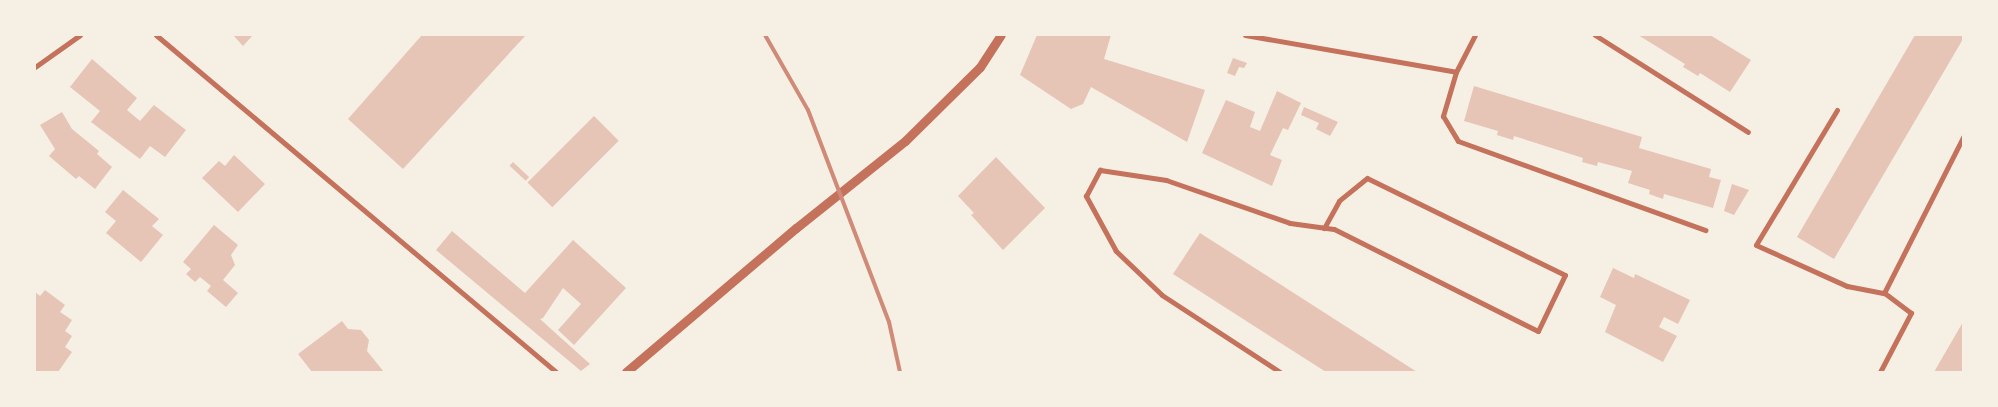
<!DOCTYPE html>
<html>
<head>
<meta charset="utf-8">
<style>
  body { margin:0 }
  #map { position:relative; width:1998px; height:407px; overflow:hidden; background:#f6efe4; font-family:Spectral,serif }
  div>[style] { position:absolute }
  .building>* { inset:0; background:#e6c5b7; transform-origin:0 0 }
  .minor>* { height:5px; margin:-2.5px; padding:0 2.5px; transform-origin:2.5px; border-radius:2.5px; background:#c5725c }
  .tertiary>* { height:9px; margin:-4.5px; padding:0 4.5px; transform-origin:4.5px; border-radius:4.5px; background:#c5725c }
  .rail>* { height:4px; margin:-2px; padding:0 2px; transform-origin:2px; border-radius:2px; background:#cf8b77 }
  span { translate:-50% -50%; white-space:nowrap; text-align:center; line-height:1.15; -webkit-text-stroke:4.5px #f6efe4; paint-order:stroke }
  .frame { position:absolute; inset:0; border:36px solid #f6efe4; pointer-events:none }
</style>
</head>
<body>
<div id="map">
  <div class="building">
    <div style="clip-path:polygon(233px 35px,253px 35px,243px 46px)"></div>
    <div style="clip-path:polygon(422px 35px,526px 35px,403px 169px,348px 119px)"></div>
    <div style="clip-path:polygon(1037px 35px,1111px 35px,1104px 59px,1205px 90px,1187px 142px,1091px 87px,1083px 104px,1071px 109px,1020px 75px)"></div>
    <div style="clip-path:polygon(1638px 35px,1710px 35px,1751px 60px,1730px 92px,1700px 73px,1698px 76px,1683px 67px,1685px 64px)"></div>
    <div style="clip-path:polygon(1915px 35px,1963px 35px,1963px 39px,1834px 259px,1797px 237px)"></div>
    <div style="clip-path:polygon(1233px 58px,1247px 63px,1244px 68px,1239px 67px,1235px 76px,1227px 73px)"></div>
    <div style="clip-path:polygon(92px 59px,137px 98px,127px 110px,140px 121px,154px 105px,186px 130px,165px 157px,150px 146px,140px 159px,91px 122px,100px 111px,70px 87px)"></div>
    <div style="clip-path:polygon(1474px 86px,1642px 137px,1639px 148px,1711px 169px,1709px 177px,1721px 180px,1713px 208px,1664px 194px,1663px 199px,1649px 194px,1650px 190px,1628px 183px,1632px 171px,1598px 162px,1597px 166px,1582px 162px,1583px 158px,1514px 136px,1513px 140px,1497px 135px,1498px 131px,1464px 121px)"></div>
    <div style="clip-path:polygon(1277px 91px,1301px 103px,1288px 130px,1283px 128px,1270px 155px,1282px 160px,1272px 186px,1202px 153px,1226px 100px,1255px 112px,1250px 127px,1260px 131px)"></div>
    <div style="clip-path:polygon(1304px 107px,1338px 122px,1330px 136px,1316px 129px,1319px 123px,1301px 115px)"></div>
    <div style="clip-path:polygon(62px 112px,72px 129px,99px 151px,97px 154px,112px 167px,95px 189px,79px 176px,76px 179px,49px 156px,55px 149px,40px 125px)"></div>
    <div style="left:594px;top:116px;width:35px;height:94px;rotate:45deg"></div>
    <div style="clip-path:polygon(234px 155px,265px 184px,238px 212px,202px 178px,219px 161px,225px 166px)"></div>
    <div style="clip-path:polygon(996px 157px,1045px 208px,1003px 250px,971px 215px,974px 213px,958px 196px)"></div>
    <div style="left:513px;top:162px;width:22px;height:5px;rotate:43deg"></div>
    <div style="clip-path:polygon(1732px 184px,1749px 190px,1734px 215px,1724px 211px)"></div>
    <div style="clip-path:polygon(123px 190px,159px 219px,152px 226px,163px 235px,141px 262px,106px 233px,116px 221px,105px 212px)"></div>
    <div style="clip-path:polygon(214px 225px,238px 245px,231px 255px,235px 265px,223px 280px,238px 293px,226px 307px,207px 291px,211px 286px,200px 277px,195px 282px,186px 274px,191px 269px,183px 262px)"></div>
    <div style="clip-path:polygon(452px 231px,525px 293px,573px 240px,626px 288px,574px 345px,558px 330px,581px 304px,563px 288px,543px 318px,540px 319px,590px 364px,581px 371px,436px 250px)"></div>
    <div style="clip-path:polygon(1200px 233px,1417px 372px,1326px 372px,1173px 274px)"></div>
    <div style="clip-path:polygon(1613px 268px,1634px 278px,1635px 274px,1690px 300px,1678px 324px,1664px 317px,1659px 327px,1677px 336px,1663px 362px,1605px 332px,1616px 305px,1600px 297px)"></div>
    <div style="clip-path:polygon(45px 290px,65px 305px,60px 312px,72px 320px,65px 331px,72px 336px,65px 347px,72px 352px,58px 372px,35px 372px,35px 292px,40px 296px)"></div>
    <div style="clip-path:polygon(342px 321px,348px 329px,361px 330px,369px 340px,367px 351px,384px 372px,312px 372px,298px 354px)"></div>
    <div style="clip-path:polygon(1963px 322px,1963px 372px,1934px 372px)"></div>
  </div>
  <div class="minor">
    <div style="left:156px;top:35px;width:523px;rotate:40.11deg"></div>
    <div style="left:1245px;top:35px;width:214px;rotate:9.9deg"></div>
    <div style="left:1456px;top:72px;width:42px;rotate:-62.8deg"></div>
    <div style="left:1595px;top:35px;width:181px;rotate:32.4deg"></div>
    <div style="left:35px;top:67px;width:55px;rotate:-35.4deg"></div>
    <div style="left:1456px;top:72px;width:46px;rotate:106.5deg"></div>
    <div style="left:1443px;top:116px;width:29px;rotate:59deg"></div>
    <div style="left:1458px;top:141px;width:263px;rotate:19.8deg"></div>
    <div style="left:1837px;top:110px;width:157px;rotate:121deg"></div>
    <div style="left:1756px;top:245px;width:100px;rotate:24.3deg"></div>
    <div style="left:1847px;top:286px;width:38px;rotate:11deg"></div>
    <div style="left:1884px;top:293px;width:175px;rotate:-63.1deg"></div>
    <div style="left:1280px;top:372px;width:141px;rotate:-146.9deg"></div>
    <div style="left:1162px;top:295px;width:64px;rotate:-136.3deg"></div>
    <div style="left:1116px;top:251px;width:63px;rotate:-118.6deg"></div>
    <div style="left:1086px;top:196px;width:30px;rotate:-62deg"></div>
    <div style="left:1100px;top:170px;width:67px;rotate:8.6deg"></div>
    <div style="left:1166px;top:180px;width:131px;rotate:19.1deg"></div>
    <div style="left:1290px;top:223px;width:44px;rotate:7.8deg"></div>
    <div style="left:1334px;top:229px;width:228px;rotate:26.6deg"></div>
    <div style="left:1538px;top:331px;width:62px;rotate:-64.3deg"></div>
    <div style="left:1565px;top:275px;width:220px;rotate:-153.9deg"></div>
    <div style="left:1367px;top:178px;width:36px;rotate:141deg"></div>
    <div style="left:1339px;top:201px;width:31px;rotate:119deg"></div>
    <div style="left:1880px;top:372px;width:67px;rotate:-62.3deg"></div>
    <div style="left:1911px;top:313px;width:34px;rotate:-143deg"></div>
  </div>
  <div class="tertiary">
    <div style="left:626px;top:372px;width:223px;rotate:-40.3deg"></div>
    <div style="left:796px;top:228px;width:139px;rotate:-38.6deg"></div>
    <div style="left:905px;top:141px;width:105px;rotate:-44.6deg"></div>
    <div style="left:980px;top:67px;width:38px;rotate:-57deg"></div>
  </div>
  <div class="rail">
    <div style="left:765px;top:35px;width:86px;rotate:60.2deg"></div>
    <div style="left:808px;top:110px;width:227px;rotate:69.1deg"></div>
    <div style="left:889px;top:322px;width:51px;rotate:77.6deg"></div>
  </div>
  <div class="frame"></div>
</div>
</body>
</html>
